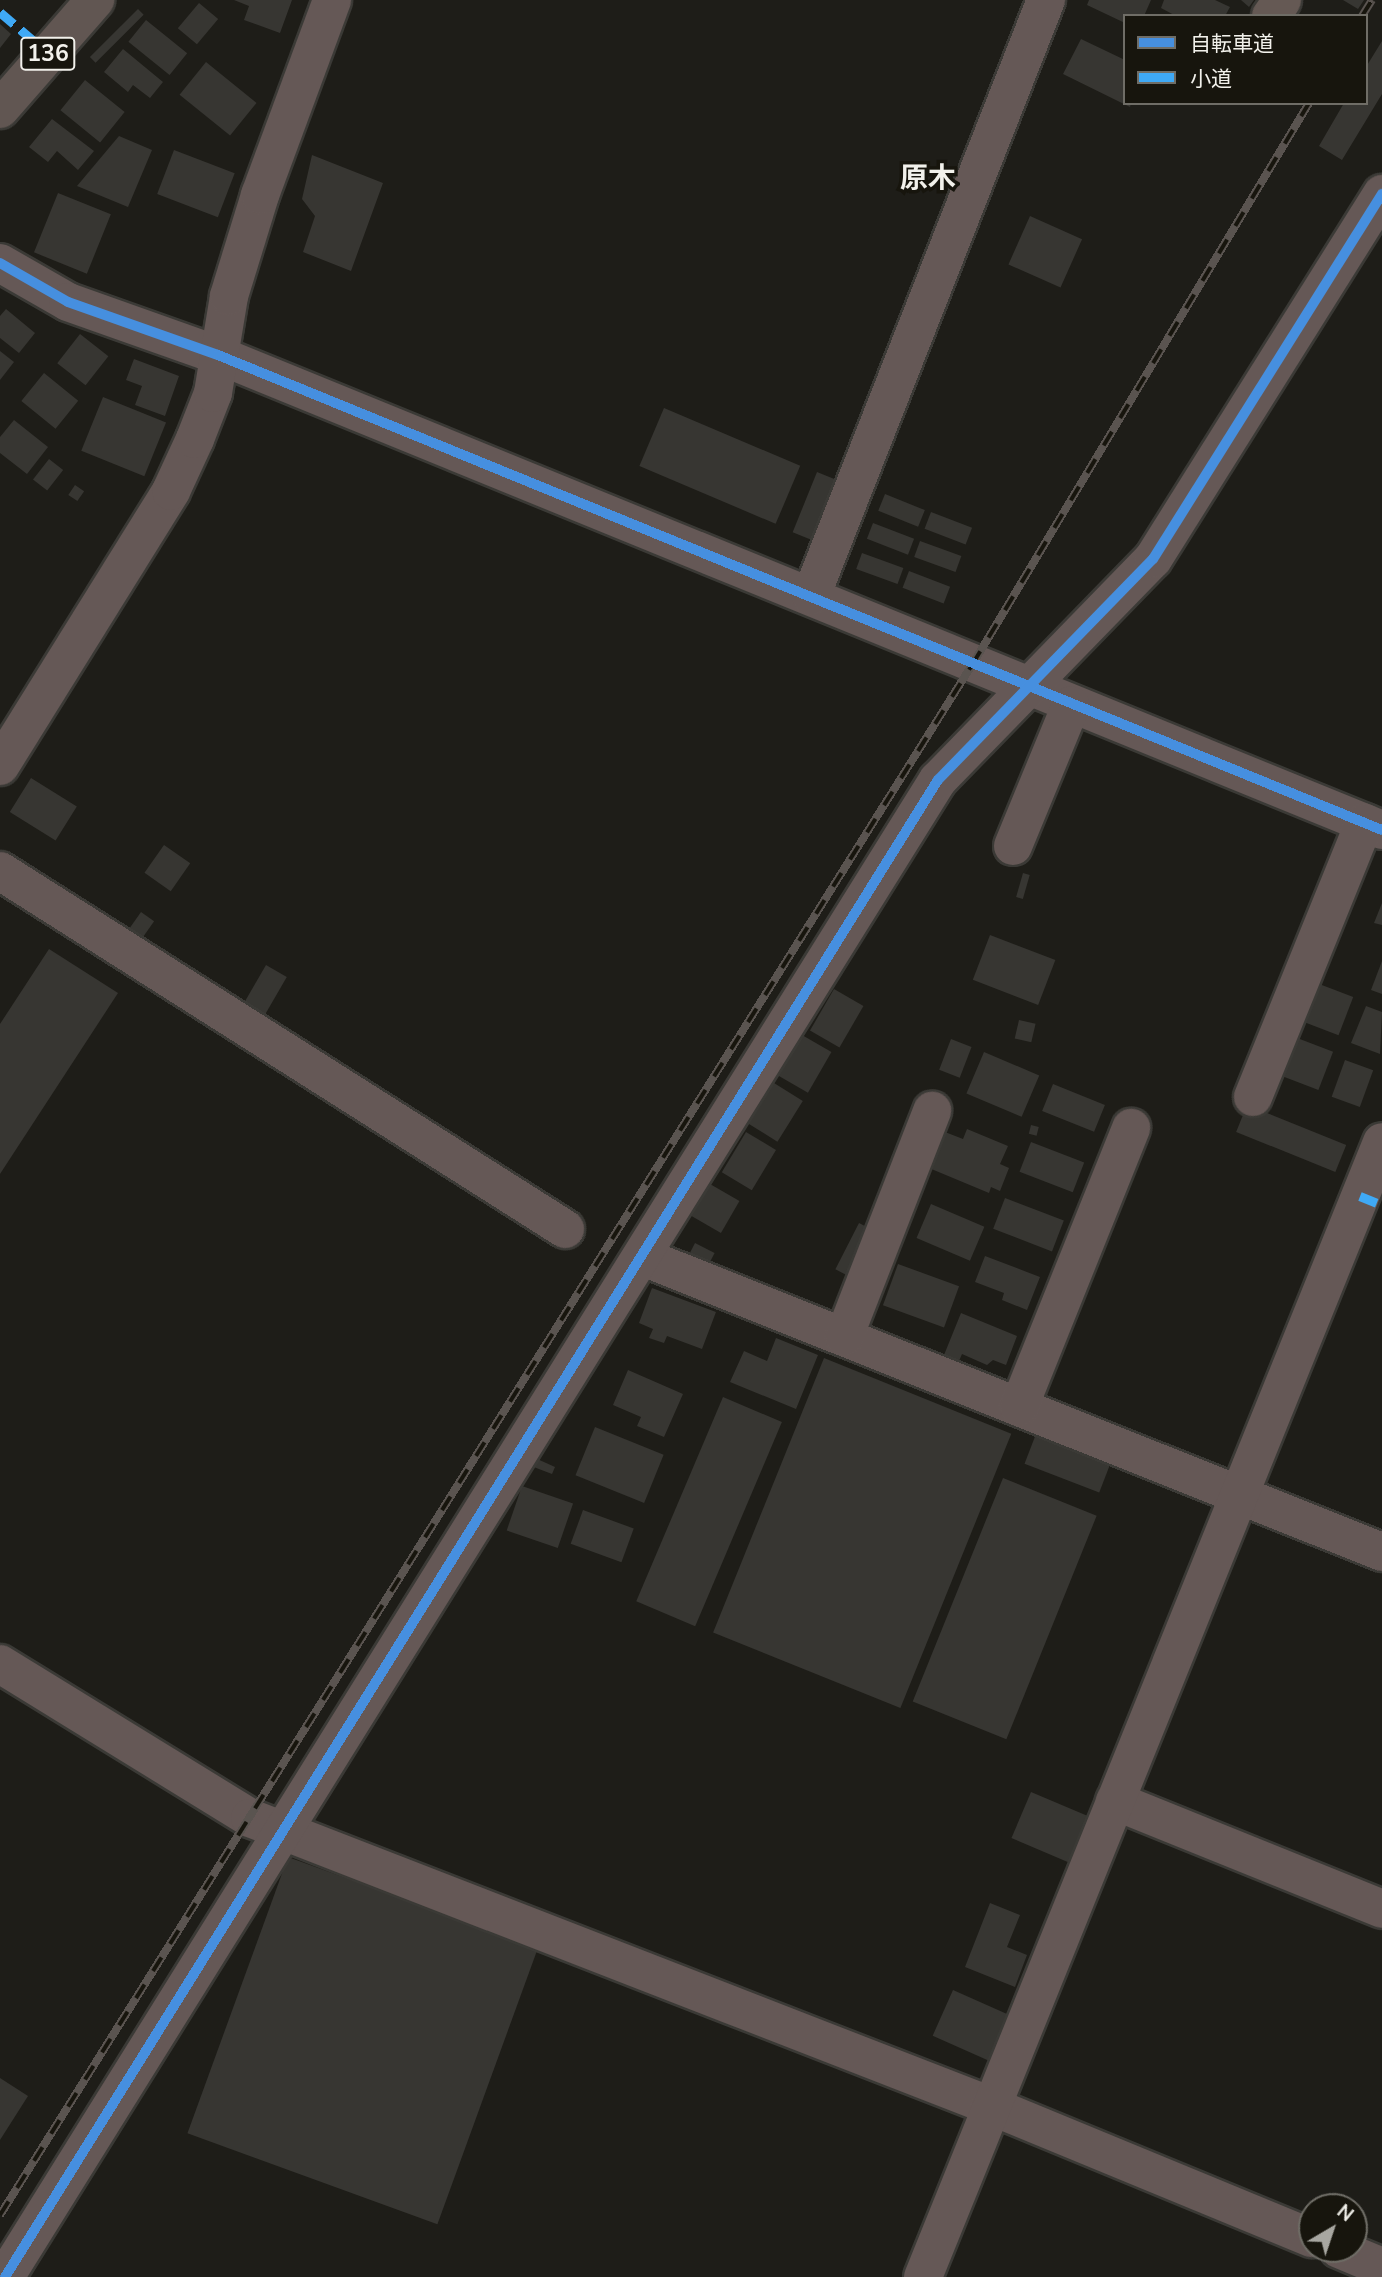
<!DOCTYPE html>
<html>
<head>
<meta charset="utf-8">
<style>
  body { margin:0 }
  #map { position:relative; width:1382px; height:2277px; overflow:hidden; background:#1e1d18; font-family:"Nunito Sans","Noto Sans JP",sans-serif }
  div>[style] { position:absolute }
  .building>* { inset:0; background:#373632; transform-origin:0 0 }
  .roads { filter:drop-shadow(2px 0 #3b3a36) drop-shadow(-2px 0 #3b3a36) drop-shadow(0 2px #3b3a36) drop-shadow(0 -2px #3b3a36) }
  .minor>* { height:38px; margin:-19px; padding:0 19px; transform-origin:19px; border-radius:19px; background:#655856 }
  .major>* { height:38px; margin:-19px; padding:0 19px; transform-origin:19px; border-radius:19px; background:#655954 }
  .highway>* { height:38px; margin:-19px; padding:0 19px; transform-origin:19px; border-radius:19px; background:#615652 }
  .rail>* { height:8px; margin-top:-4px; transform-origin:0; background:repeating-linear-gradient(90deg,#17150d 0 16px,#5a5450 0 32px); box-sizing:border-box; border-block:2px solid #5a5450 }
  .quiet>* { height:9px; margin-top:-4.5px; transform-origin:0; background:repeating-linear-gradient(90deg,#3fa9f5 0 18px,transparent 0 27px) }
  .cycleway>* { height:10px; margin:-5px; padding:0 5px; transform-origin:5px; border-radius:5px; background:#468fdf }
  span { translate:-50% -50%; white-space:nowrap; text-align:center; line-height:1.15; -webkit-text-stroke:7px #17150d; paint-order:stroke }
  .shield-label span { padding:2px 5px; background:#17150d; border:2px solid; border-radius:5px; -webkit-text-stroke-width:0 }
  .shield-label { font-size:23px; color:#f2f1eb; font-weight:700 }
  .quarter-label { font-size:28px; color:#f2f1eb; font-weight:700 }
  .legend { position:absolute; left:1123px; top:14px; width:245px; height:91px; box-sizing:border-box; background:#17150d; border:2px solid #6f6d66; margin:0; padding:9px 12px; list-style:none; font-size:21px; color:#f2f1eb }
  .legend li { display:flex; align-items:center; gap:14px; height:35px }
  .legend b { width:35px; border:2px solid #6f6d66 }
  .north { position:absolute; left:1298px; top:2193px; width:70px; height:70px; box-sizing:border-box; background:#17150d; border:2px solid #6f6d66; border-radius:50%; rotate:39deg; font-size:19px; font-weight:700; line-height:28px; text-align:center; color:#f2f1eb }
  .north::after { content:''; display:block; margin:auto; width:24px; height:32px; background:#a8a7a1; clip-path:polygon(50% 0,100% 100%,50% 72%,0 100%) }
</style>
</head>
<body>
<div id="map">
  <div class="building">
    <div style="clip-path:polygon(234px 0,292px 0,280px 33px,244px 20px,249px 6px)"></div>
    <div style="clip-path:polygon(1089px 0,1151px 0,1144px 16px,1125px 16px,1125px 23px,1087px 5px)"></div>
    <div style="clip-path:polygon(1164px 0,1215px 0,1230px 7px,1225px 16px,1176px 16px,1161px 8px)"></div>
    <div style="clip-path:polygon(1241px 0,1254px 0,1249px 7px)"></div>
    <div style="clip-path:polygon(1343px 0,1364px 0,1358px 9px)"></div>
    <div style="left:199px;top:3px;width:25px;height:33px;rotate:40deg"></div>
    <div style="left:138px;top:9px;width:8px;height:68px;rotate:45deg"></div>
    <div style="left:146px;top:20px;width:53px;height:28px;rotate:39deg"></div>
    <div style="clip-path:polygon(0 24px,11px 34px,0 48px)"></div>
    <div style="clip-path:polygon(1081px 39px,1125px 60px,1125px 103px,1131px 103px,1130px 107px,1063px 74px)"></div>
    <div style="clip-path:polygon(1382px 41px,1382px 94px,1342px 160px,1319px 146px,1344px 103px,1366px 103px,1366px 67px)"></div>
    <div style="clip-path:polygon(123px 49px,163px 82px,150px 98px,133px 85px,128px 92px,104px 72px)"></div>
    <div style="left:206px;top:62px;width:65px;height:42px;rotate:39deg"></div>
    <div style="left:85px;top:80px;width:51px;height:39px;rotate:39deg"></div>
    <div style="clip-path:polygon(52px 119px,94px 151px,78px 170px,57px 151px,48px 162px,29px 147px)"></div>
    <div style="clip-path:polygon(119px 136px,152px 150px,128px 207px,77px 186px)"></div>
    <div style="left:174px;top:150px;width:65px;height:47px;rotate:21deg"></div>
    <div style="clip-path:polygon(312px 155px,383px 183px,351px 271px,303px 252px,315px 216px,302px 199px)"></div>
    <div style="left:58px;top:193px;width:57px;height:64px;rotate:22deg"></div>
    <div style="left:1030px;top:216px;width:57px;height:53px;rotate:24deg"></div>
    <div style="clip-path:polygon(6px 309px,35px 333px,19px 353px,0 338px,0 316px)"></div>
    <div style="left:80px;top:334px;width:36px;height:37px;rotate:38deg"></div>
    <div style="clip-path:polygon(0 351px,14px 362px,0 380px)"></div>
    <div style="clip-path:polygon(134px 359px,179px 376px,165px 416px,135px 405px,142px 386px,126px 380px)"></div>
    <div style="left:44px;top:373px;width:44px;height:36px;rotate:39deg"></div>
    <div style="left:103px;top:397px;width:68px;height:58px;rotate:22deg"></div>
    <div style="left:664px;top:408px;width:148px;height:63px;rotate:23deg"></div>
    <div style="clip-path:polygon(14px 420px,48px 447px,27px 474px,0 453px,0 437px)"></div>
    <div style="left:49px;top:459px;width:18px;height:26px;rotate:38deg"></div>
    <div style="left:817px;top:472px;width:22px;height:65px;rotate:22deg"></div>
    <div style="left:75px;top:485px;width:11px;height:12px;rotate:34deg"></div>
    <div style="left:885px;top:494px;width:43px;height:18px;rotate:22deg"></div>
    <div style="left:931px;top:512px;width:44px;height:18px;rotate:21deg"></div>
    <div style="left:873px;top:523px;width:44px;height:17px;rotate:21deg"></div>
    <div style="left:920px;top:541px;width:44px;height:17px;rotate:20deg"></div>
    <div style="left:862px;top:553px;width:44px;height:17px;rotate:20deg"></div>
    <div style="left:909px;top:571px;width:44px;height:18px;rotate:21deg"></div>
    <div style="left:31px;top:778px;width:54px;height:40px;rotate:32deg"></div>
    <div style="left:164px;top:845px;width:32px;height:34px;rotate:35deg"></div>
    <div style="left:1023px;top:873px;width:7px;height:25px;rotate:16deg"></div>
    <div style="clip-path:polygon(1382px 903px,1382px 925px,1374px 923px)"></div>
    <div style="left:141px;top:912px;width:16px;height:23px;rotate:35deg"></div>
    <div style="left:990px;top:935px;width:70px;height:48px;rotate:21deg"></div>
    <div style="clip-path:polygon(49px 949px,118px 993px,0 1174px,0 1024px)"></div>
    <div style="clip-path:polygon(1382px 961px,1382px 994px,1371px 990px)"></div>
    <div style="left:266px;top:965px;width:24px;height:44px;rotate:30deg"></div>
    <div style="left:1314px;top:982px;width:42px;height:41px;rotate:21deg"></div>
    <div style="left:834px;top:989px;width:34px;height:48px;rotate:30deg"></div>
    <div style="clip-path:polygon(1366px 1006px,1382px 1012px,1380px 1054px,1351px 1043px)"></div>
    <div style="left:1019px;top:1020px;width:17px;height:19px;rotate:13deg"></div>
    <div style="left:802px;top:1035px;width:34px;height:47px;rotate:30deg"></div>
    <div style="left:1292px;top:1036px;width:44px;height:41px;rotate:21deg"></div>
    <div style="left:951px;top:1039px;width:22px;height:33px;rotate:21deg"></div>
    <div style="left:984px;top:1052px;width:60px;height:45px;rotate:23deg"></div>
    <div style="left:1345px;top:1060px;width:30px;height:39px;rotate:20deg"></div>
    <div style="left:774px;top:1083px;width:34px;height:48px;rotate:32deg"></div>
    <div style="left:1053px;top:1084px;width:56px;height:29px;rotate:22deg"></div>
    <div style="left:1247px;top:1105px;width:107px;height:29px;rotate:22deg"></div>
    <div style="left:1031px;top:1125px;width:8px;height:9px;rotate:14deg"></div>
    <div style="clip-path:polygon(967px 1129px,1008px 1146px,1000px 1164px,1009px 1168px,1000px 1191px,991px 1187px,989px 1193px,929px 1168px,945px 1132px,963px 1139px)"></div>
    <div style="left:746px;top:1132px;width:35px;height:47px;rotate:31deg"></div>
    <div style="left:1031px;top:1142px;width:57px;height:32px;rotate:21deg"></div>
    <div style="left:710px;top:1184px;width:34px;height:37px;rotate:30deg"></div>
    <div style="left:1005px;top:1198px;width:63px;height:33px;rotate:21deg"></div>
    <div style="left:931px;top:1204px;width:58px;height:37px;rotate:23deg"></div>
    <div style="left:859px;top:1223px;width:13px;height:52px;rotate:27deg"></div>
    <div style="left:695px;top:1243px;width:22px;height:15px;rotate:27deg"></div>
    <div style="clip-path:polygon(985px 1256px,1040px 1277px,1027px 1310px,1002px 1300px,1004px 1293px,975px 1282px)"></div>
    <div style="left:898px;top:1264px;width:65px;height:44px;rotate:20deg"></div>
    <div style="clip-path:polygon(652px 1288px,716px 1312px,702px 1349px,667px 1336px,664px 1343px,649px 1338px,653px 1329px,639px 1323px)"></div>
    <div style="clip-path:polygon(961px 1313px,1017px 1336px,1006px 1365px,993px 1360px,987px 1365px,962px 1354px,959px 1361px,944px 1355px)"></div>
    <div style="clip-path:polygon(776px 1338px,818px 1355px,796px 1409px,730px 1382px,744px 1351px,767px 1361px)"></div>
    <div style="left:824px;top:1358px;width:202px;height:296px;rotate:22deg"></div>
    <div style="clip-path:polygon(628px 1370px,683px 1394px,664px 1437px,637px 1426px,641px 1417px,613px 1405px)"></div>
    <div style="left:723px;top:1397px;width:64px;height:222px;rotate:23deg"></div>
    <div style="left:595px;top:1427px;width:74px;height:52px;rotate:22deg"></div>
    <div style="left:1036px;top:1434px;width:80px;height:32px;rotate:21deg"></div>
    <div style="clip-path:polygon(535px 1458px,555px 1467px,552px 1474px,531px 1466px)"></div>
    <div style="left:1003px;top:1478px;width:101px;height:241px;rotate:22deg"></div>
    <div style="left:522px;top:1486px;width:54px;height:47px;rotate:19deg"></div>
    <div style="left:583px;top:1510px;width:54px;height:36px;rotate:20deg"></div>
    <div style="left:1031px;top:1792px;width:63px;height:50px;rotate:23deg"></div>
    <div style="left:288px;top:1857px;width:266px;height:294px;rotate:20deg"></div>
    <div style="clip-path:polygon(990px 1903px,1020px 1915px,1007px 1947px,1027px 1955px,1015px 1987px,965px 1967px)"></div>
    <div style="left:953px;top:1990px;width:61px;height:50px;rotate:24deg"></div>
    <div style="clip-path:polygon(0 2078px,28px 2096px,0 2140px)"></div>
  </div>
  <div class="roads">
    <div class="minor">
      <div style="left:0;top:263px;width:78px;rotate:29.8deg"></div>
      <div style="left:68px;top:302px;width:159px;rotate:19.5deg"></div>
      <div style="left:218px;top:355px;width:1257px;rotate:22.2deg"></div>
      <div style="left:811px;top:596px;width:641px;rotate:-68.48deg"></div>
      <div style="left:0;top:766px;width:324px;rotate:-58.1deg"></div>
      <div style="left:171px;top:491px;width:57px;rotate:-65.2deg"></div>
      <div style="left:195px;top:439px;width:49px;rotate:-68.6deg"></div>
      <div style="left:213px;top:393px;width:98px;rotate:-80.6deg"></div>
      <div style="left:229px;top:296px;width:106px;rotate:-72.9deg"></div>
      <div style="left:260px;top:195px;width:208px;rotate:-69.7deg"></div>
      <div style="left:1013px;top:846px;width:152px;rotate:-67.6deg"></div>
      <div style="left:0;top:871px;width:669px;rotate:32.36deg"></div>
      <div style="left:1253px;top:1097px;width:296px;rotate:-67.9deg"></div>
      <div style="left:643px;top:1257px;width:796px;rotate:21.76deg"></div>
      <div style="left:844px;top:1337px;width:243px;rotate:-68.7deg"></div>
      <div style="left:1019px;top:1407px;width:301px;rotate:-68.1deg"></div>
      <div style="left:0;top:1664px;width:294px;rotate:31.6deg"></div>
      <div style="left:250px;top:1818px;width:795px;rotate:21.24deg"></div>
      <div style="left:991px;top:2106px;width:347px;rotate:22.4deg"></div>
      <div style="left:1115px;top:1801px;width:288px;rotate:22deg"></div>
      <div style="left:1339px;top:2249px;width:47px;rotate:22.7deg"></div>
      <div style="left:5px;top:2277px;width:1764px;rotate:-58.07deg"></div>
      <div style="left:938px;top:780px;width:308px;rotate:-45.8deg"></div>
      <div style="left:1153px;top:559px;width:431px;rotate:-57.9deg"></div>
      <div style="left:923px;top:2277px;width:1224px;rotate:-67.98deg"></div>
    </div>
    <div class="major">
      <div style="left:1271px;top:16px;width:19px;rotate:-55deg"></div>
    </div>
    <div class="highway">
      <div style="left:0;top:109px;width:145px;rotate:-48.9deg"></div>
    </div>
  </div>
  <div class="rail">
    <div style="left:1362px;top:16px;width:19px;rotate:-58deg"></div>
    <div style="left:0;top:2215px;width:1830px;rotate:-57.91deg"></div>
    <div style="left:972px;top:665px;width:655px;rotate:-59.05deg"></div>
  </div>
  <div class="quiet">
    <div style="left:0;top:12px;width:63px;rotate:40.5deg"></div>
    <div style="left:1360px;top:1196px;width:24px;rotate:22deg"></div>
  </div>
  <div class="cycleway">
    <div style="left:0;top:263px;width:78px;rotate:29.8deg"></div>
    <div style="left:68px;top:302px;width:159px;rotate:19.5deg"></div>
    <div style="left:218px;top:355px;width:1257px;rotate:22.2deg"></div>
    <div style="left:5px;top:2277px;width:1764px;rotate:-58.07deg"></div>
    <div style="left:938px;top:780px;width:308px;rotate:-45.8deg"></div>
    <div style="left:1153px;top:559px;width:431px;rotate:-57.9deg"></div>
  </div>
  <div class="shield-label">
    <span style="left:48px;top:54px">136</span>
  </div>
  <div class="quarter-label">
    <span style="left:928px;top:178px">原木</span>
  </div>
  <ul class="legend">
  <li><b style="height:9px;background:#468fdf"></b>自転車道</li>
  <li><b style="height:9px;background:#3fa9f5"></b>小道</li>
  </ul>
  <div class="north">N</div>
</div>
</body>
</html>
